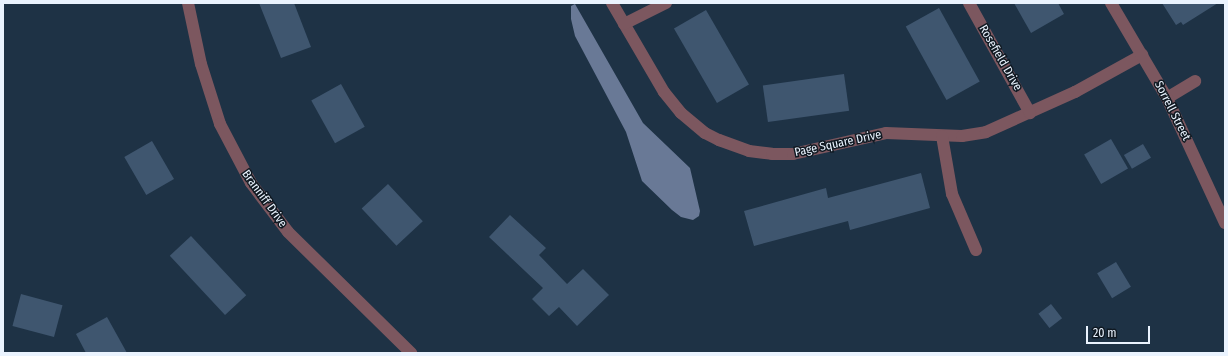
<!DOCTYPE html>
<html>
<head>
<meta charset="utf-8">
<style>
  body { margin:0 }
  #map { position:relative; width:1228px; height:356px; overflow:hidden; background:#1e3245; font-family:"Fira Sans Condensed",sans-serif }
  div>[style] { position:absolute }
  .water>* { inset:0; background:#697996 }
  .building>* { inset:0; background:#3f566f; transform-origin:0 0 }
  .service>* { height:12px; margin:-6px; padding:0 6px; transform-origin:6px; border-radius:6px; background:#7c575f }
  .minor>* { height:12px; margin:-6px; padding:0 6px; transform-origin:6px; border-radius:6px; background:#7c575f }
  span { translate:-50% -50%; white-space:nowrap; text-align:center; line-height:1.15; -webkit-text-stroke:3px #101922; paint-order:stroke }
  .street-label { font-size:12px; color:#eaf3fe }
  .frame { position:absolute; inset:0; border:4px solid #eaf3fe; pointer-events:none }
  .scale { position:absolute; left:1086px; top:326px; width:64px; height:18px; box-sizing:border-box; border:2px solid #eaf3fe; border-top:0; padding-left:5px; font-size:12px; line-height:14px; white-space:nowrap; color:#eaf3fe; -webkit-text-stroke:3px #101922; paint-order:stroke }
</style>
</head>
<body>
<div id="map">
  <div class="water">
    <div style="clip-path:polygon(575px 4px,643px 123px,690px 168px,700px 211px,699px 216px,693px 220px,681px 217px,672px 210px,642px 181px,626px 132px,575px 36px,571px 19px,571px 6px)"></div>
  </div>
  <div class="building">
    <div style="clip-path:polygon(259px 3px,294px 3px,311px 47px,281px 58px)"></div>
    <div style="clip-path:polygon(1014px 3px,1058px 3px,1064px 14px,1031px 33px)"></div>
    <div style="clip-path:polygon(1162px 3px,1218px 3px,1183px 25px,1181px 22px,1176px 25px)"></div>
    <div style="left:939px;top:8px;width:84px;height:38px;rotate:61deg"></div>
    <div style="left:706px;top:10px;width:86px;height:37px;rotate:60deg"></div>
    <div style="left:844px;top:74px;width:37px;height:82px;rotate:82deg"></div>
    <div style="left:341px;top:84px;width:49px;height:34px;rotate:61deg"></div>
    <div style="left:1111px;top:139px;width:34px;height:31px;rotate:60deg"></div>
    <div style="left:152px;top:141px;width:44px;height:32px;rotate:60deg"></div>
    <div style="left:1143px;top:144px;width:16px;height:22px;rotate:60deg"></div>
    <div style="clip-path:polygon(921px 173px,930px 208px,850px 230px,848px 221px,754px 246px,744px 211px,826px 188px,828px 198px)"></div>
    <div style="left:388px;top:184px;width:51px;height:36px;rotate:47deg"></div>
    <div style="clip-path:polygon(510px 215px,546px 248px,539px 255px,567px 284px,583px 269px,609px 295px,577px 326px,559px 307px,549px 316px,532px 299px,543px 288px,489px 237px)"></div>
    <div style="left:191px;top:236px;width:81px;height:29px;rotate:47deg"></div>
    <div style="left:1116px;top:262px;width:29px;height:22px;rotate:59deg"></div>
    <div style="left:21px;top:294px;width:43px;height:33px;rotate:15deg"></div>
    <div style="left:1051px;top:304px;width:18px;height:16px;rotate:52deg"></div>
    <div style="clip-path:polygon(107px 317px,127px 353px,86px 353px,76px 334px)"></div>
  </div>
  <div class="service">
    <div style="left:1167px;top:98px;width:33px;rotate:-31deg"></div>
  </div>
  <div class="minor">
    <div style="left:188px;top:3px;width:62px;rotate:78deg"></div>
    <div style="left:201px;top:64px;width:63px;rotate:72.4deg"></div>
    <div style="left:220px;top:124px;width:67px;rotate:62.3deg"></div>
    <div style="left:251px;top:183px;width:61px;rotate:52.9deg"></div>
    <div style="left:288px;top:232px;width:173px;rotate:44.5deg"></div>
    <div style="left:612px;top:3px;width:103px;rotate:59.7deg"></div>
    <div style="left:664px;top:92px;width:27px;rotate:51deg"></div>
    <div style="left:681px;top:113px;width:31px;rotate:40deg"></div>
    <div style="left:705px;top:133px;width:16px;rotate:27deg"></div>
    <div style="left:719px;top:140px;width:32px;rotate:20deg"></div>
    <div style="left:749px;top:151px;width:23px;rotate:7deg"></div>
    <div style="left:772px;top:154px;width:21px"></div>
    <div style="left:793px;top:154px;width:95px;rotate:-12.7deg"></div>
    <div style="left:886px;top:133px;width:76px;rotate:2.3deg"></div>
    <div style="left:962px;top:136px;width:24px;rotate:-9deg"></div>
    <div style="left:986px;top:132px;width:98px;rotate:-24.2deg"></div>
    <div style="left:1075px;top:92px;width:77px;rotate:-28.9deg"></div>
    <div style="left:969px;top:3px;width:126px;rotate:61deg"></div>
    <div style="left:1111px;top:3px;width:110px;rotate:59.5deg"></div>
    <div style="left:1167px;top:98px;width:138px;rotate:65.1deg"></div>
    <div style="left:624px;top:24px;width:47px;rotate:-26.6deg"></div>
    <div style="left:942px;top:136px;width:59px;rotate:80.2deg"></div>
    <div style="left:952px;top:194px;width:61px;rotate:66.8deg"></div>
  </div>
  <div class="street-label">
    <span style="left:1000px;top:58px;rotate:60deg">Rosefield Drive</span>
    <span style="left:1172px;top:111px;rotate:63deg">Sorrell Street</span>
    <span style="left:838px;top:144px;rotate:-12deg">Page Square Drive</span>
    <span style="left:264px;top:199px;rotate:54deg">Branniff Drive</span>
  </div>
  <div class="frame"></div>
  <div class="scale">20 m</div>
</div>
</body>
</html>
